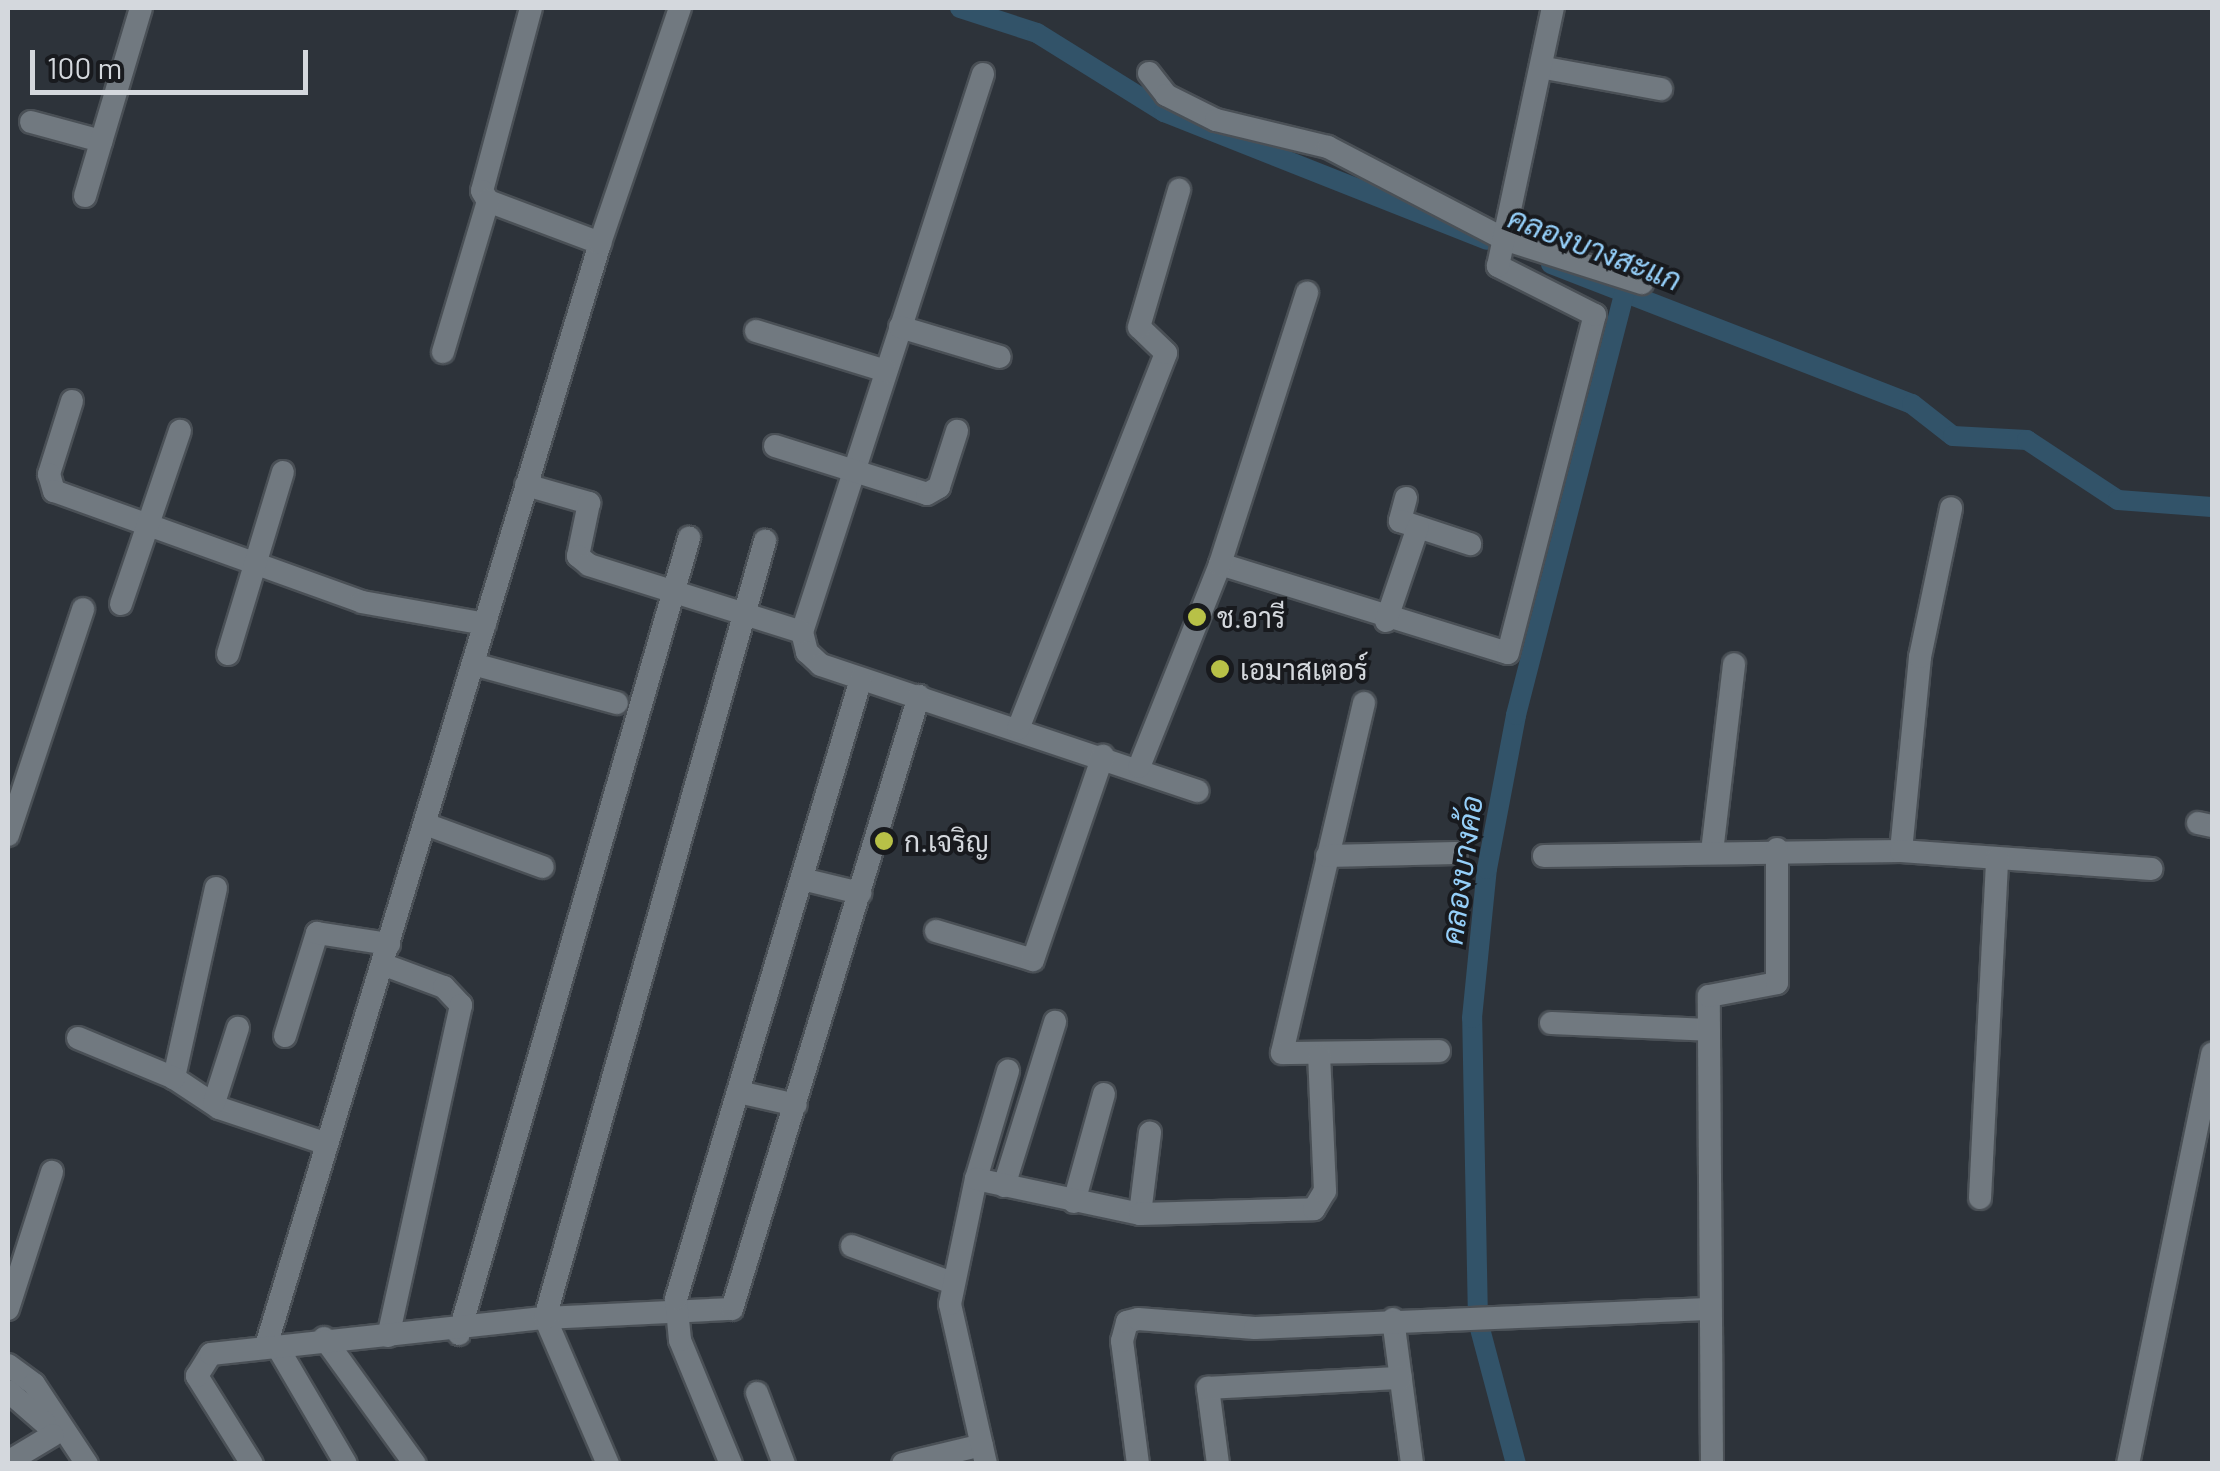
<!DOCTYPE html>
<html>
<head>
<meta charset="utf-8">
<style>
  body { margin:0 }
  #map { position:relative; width:2220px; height:1471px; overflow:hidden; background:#2d333a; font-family:Barlow,Sarabun,sans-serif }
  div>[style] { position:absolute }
  .canal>* { height:20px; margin:-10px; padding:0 10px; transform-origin:10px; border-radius:10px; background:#325369 }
  .roads { filter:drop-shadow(2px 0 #4a5056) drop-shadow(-2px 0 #4a5056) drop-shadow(0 2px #4a5056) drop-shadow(0 -2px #4a5056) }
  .minor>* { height:22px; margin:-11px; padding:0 11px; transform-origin:11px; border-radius:11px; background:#717980 }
  .dots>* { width:28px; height:28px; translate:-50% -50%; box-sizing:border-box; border:5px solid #181a1e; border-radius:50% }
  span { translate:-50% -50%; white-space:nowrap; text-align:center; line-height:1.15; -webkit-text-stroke:8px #181a1e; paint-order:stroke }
  .poi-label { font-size:28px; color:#d4d8dd }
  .left { translate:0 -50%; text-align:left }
  .water-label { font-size:30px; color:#95cff9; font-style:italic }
  .frame { position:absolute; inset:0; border:10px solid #d4d8dd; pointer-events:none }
  .scale { position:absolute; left:30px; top:50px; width:278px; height:45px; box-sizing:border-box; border:5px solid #d4d8dd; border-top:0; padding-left:12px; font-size:30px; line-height:35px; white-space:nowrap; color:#d4d8dd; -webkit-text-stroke:8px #181a1e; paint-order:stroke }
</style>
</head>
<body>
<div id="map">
  <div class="canal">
    <div style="left:960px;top:8px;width:81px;rotate:18deg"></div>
    <div style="left:1037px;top:33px;width:150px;rotate:31.9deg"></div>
    <div style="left:1164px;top:112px;width:347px;rotate:21.6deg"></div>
    <div style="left:1551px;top:264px;width:387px;rotate:21.2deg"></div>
    <div style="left:1912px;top:404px;width:52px;rotate:38deg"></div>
    <div style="left:1953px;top:436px;width:74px;rotate:3.1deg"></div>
    <div style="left:2027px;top:440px;width:109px;rotate:33.4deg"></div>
    <div style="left:2118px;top:500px;width:94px;rotate:4.3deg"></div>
    <div style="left:1516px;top:1464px;width:148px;rotate:-104.9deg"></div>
    <div style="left:1478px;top:1321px;width:303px;rotate:-91.1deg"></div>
    <div style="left:1472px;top:1018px;width:150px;rotate:-84.3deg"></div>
    <div style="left:1487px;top:869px;width:157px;rotate:-79.3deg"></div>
    <div style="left:1516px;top:715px;width:436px;rotate:-75.6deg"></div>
  </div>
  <div class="roads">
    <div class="minor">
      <div style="left:531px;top:8px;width:189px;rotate:105deg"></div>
      <div style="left:482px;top:191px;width:12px;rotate:59deg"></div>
      <div style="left:488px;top:201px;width:120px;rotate:20.6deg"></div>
      <div style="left:1545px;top:68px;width:118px;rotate:10.3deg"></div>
      <div style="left:1149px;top:73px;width:28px;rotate:52deg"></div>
      <div style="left:1166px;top:95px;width:56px;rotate:26.6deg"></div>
      <div style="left:1216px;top:120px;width:115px;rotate:13.6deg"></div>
      <div style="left:1328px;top:147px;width:199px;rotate:27.6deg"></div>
      <div style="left:1504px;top:239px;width:145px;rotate:17.7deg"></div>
      <div style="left:983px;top:74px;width:587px;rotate:107.97deg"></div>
      <div style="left:802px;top:632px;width:21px;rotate:76deg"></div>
      <div style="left:807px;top:652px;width:19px;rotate:43deg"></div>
      <div style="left:821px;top:665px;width:397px;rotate:18.5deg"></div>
      <div style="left:31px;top:122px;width:73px;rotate:15.2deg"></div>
      <div style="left:85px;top:196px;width:196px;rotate:-73.4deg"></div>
      <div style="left:900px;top:327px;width:104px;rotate:16.7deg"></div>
      <div style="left:756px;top:331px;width:136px;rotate:17.1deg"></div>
      <div style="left:443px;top:352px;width:158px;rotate:-73.4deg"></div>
      <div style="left:72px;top:401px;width:77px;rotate:107.5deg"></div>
      <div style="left:49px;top:474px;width:18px;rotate:74deg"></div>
      <div style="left:54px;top:491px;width:327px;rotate:19.8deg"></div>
      <div style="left:362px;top:602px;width:125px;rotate:10.1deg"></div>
      <div style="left:775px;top:446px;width:159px;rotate:17.5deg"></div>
      <div style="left:927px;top:494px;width:14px;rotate:-30deg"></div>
      <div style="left:939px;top:487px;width:59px;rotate:-72.2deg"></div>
      <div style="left:526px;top:485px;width:66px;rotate:15.9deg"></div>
      <div style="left:589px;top:503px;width:54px;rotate:101.7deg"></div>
      <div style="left:578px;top:556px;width:14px;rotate:39deg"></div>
      <div style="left:589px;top:565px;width:223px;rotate:17.5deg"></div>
      <div style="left:1406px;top:498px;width:24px;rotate:105deg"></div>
      <div style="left:1400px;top:521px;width:74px;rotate:18.2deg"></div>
      <div style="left:1220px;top:564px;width:301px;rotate:17.2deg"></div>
      <div style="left:1508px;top:653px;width:349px;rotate:-75.6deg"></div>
      <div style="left:1595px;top:315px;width:109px;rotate:-153.2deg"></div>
      <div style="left:1498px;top:266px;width:264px;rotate:-78deg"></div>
      <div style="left:121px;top:604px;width:183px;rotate:-71.2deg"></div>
      <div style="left:1386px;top:621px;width:99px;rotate:-71.2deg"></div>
      <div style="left:228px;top:654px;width:190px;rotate:-73.2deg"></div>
      <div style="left:473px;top:664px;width:149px;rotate:15.2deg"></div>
      <div style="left:1364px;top:703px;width:359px;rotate:103.2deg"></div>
      <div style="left:1282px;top:1053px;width:157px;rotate:-0.7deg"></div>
      <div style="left:1018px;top:729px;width:404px;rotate:-68.5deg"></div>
      <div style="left:1166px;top:353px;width:37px;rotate:-136deg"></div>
      <div style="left:1139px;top:327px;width:143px;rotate:-73.7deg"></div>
      <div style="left:1139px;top:767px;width:219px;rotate:-68.2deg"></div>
      <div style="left:1220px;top:564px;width:285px;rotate:-72.2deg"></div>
      <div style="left:2198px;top:823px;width:14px;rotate:12deg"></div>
      <div style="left:428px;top:825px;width:122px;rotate:20.1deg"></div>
      <div style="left:8px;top:835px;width:238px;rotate:-71.6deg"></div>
      <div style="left:1901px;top:851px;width:195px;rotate:-84.4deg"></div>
      <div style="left:1920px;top:657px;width:152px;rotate:-78.2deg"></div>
      <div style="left:1712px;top:852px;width:189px;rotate:-83.3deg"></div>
      <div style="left:1327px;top:856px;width:129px;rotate:-1.3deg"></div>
      <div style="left:1544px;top:856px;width:357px;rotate:-0.8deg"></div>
      <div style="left:1901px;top:851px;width:251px;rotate:4.1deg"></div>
      <div style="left:802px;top:879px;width:60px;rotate:13.6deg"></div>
      <div style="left:216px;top:888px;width:195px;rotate:102.5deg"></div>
      <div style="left:174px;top:1078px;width:54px;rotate:33.7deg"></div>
      <div style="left:219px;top:1108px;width:111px;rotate:18.4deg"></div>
      <div style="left:936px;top:931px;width:101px;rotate:16.6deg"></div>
      <div style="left:1033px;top:960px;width:216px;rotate:-71.1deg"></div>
      <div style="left:382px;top:964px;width:66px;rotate:20.4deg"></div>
      <div style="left:444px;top:987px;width:25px;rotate:47deg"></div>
      <div style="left:461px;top:1005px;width:339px;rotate:102.4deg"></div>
      <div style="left:1551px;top:1023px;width:158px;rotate:2.5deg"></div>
      <div style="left:285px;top:1036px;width:108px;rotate:-72.7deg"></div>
      <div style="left:317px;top:933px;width:73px;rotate:8.7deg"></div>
      <div style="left:78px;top:1038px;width:104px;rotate:22.6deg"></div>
      <div style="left:738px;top:1092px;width:59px;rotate:12.6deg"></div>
      <div style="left:214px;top:1103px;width:79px;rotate:-72.3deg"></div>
      <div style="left:976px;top:1179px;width:113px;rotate:-73.5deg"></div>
      <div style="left:1004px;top:1186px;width:172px;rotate:-72.7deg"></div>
      <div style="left:1980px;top:1198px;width:340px;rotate:-87.1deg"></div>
      <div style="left:1074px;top:1202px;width:112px;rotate:-74.5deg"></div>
      <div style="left:1140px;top:1214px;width:82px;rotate:-83deg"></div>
      <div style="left:852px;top:1246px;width:104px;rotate:20.2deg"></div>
      <div style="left:8px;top:1309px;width:144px;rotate:-72.2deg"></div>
      <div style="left:1393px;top:1319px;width:146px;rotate:82.5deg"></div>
      <div style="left:459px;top:1334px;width:829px;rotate:-73.88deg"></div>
      <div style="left:324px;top:1338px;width:155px;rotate:54.2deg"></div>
      <div style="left:266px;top:1346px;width:1152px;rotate:-73.15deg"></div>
      <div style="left:600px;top:243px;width:248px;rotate:-71.2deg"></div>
      <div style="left:278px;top:1348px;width:134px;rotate:59.6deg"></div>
      <div style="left:8px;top:1365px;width:32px;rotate:36deg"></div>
      <div style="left:34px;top:1384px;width:96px;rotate:56.5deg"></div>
      <div style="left:8px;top:1391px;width:49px;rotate:40.9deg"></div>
      <div style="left:757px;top:1393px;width:76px;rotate:69.2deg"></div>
      <div style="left:8px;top:1462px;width:52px;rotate:-31deg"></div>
      <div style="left:252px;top:1464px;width:104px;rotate:-122deg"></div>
      <div style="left:197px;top:1376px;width:26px;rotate:-58deg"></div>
      <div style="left:211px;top:1354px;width:336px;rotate:-6.2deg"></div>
      <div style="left:545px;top:1318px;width:187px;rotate:-2.8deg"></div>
      <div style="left:732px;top:1309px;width:641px;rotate:-73.04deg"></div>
      <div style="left:608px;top:1464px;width:159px;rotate:-113.3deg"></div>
      <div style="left:545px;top:1318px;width:808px;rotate:-74.19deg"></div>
      <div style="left:731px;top:1464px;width:134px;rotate:-112.4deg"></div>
      <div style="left:680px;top:1340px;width:41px;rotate:-95.6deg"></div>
      <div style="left:676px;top:1299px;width:647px;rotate:-73.39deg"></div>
      <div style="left:903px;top:1464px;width:81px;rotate:-13.5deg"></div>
      <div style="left:986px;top:1464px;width:164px;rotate:-102.7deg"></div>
      <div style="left:950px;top:1304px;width:128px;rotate:-78.3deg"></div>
      <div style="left:976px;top:1179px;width:168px;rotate:12deg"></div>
      <div style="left:1140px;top:1214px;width:174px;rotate:-1.6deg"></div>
      <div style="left:1314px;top:1209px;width:21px;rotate:-59deg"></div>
      <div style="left:1325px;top:1191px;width:135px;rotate:-92.5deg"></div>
      <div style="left:1138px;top:1464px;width:124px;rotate:-97.4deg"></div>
      <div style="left:1122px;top:1341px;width:20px;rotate:-75deg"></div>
      <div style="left:1127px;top:1322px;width:11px;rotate:-15deg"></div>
      <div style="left:1138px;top:1319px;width:117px;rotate:4.4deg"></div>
      <div style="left:1255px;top:1328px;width:453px;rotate:-2.4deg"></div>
      <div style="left:1218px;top:1464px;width:77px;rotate:-97.5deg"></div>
      <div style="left:1208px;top:1388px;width:193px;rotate:-3deg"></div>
      <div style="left:1712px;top:1464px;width:468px;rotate:-90.4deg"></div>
      <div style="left:1709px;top:996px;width:69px;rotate:-10.8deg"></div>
      <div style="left:1777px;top:983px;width:134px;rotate:-90deg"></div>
      <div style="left:2128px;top:1464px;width:419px;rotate:-78.4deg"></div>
    </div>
  </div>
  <div class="dots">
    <div style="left:1197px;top:617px;background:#b8c147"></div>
    <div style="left:1220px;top:669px;background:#b8c147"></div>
    <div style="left:884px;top:841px;background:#b8c147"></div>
  </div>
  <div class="poi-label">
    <span class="left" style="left:1217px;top:617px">ช.อารี</span>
    <span class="left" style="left:1240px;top:669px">เอมาสเตอร์</span>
    <span class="left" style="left:904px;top:841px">ก.เจริญ</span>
  </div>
  <div class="water-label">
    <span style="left:1595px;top:248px;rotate:21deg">คลองบางสะแก</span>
    <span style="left:1461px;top:870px;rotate:-82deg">คลองบางค้อ</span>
  </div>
  <div class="frame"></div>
  <div class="scale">100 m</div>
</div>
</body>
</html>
